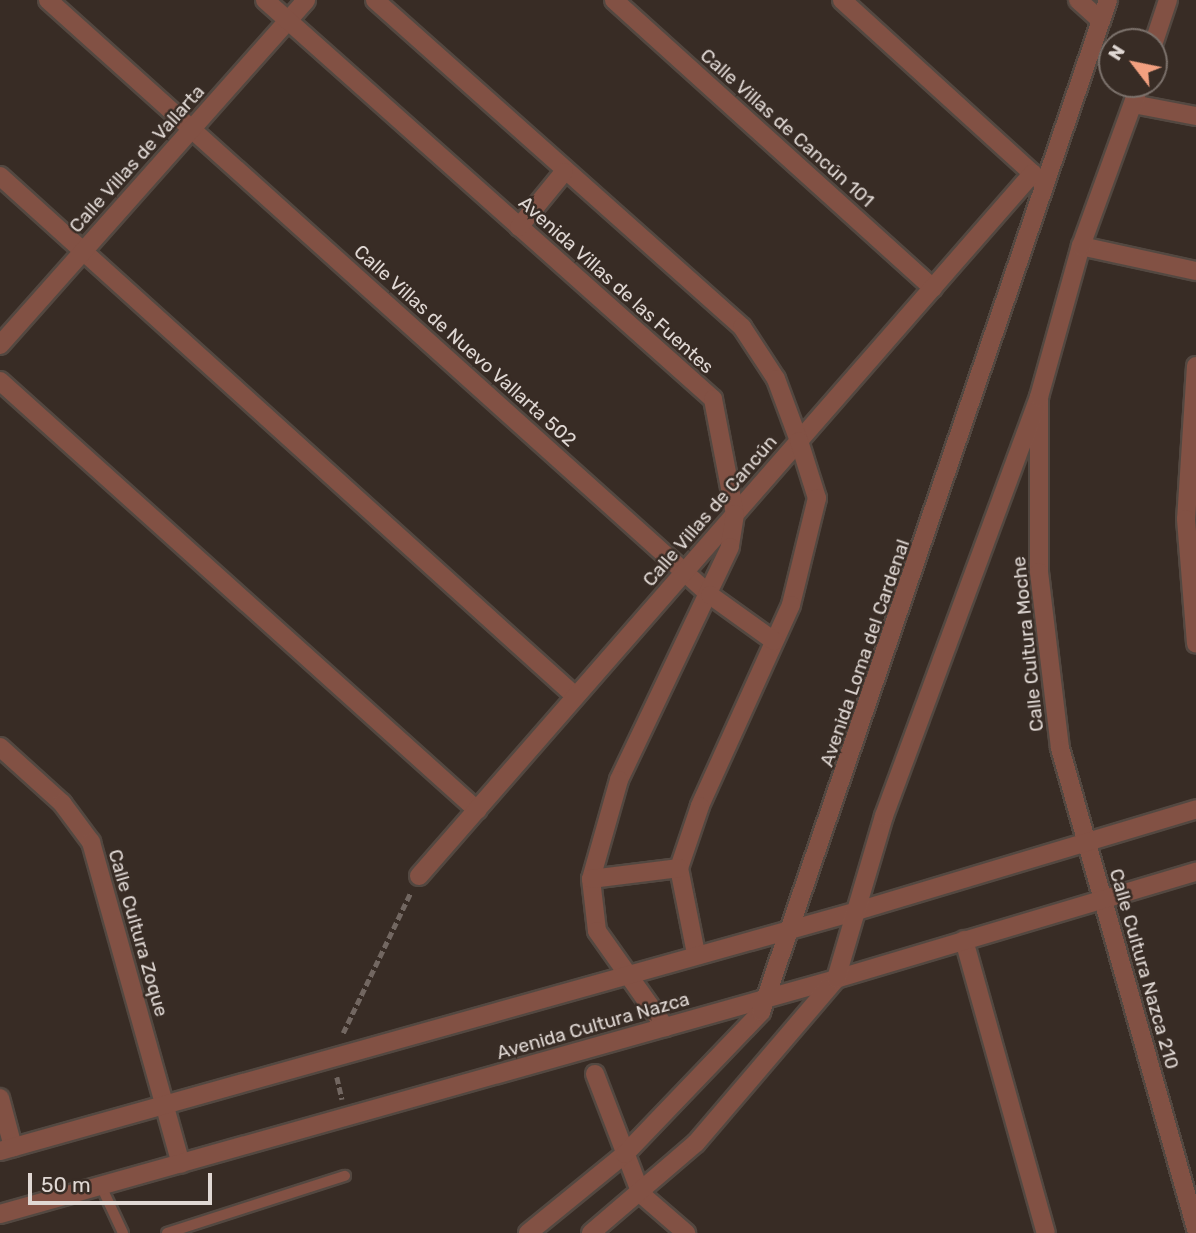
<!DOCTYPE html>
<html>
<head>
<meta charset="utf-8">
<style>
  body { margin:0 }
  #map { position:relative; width:1196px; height:1233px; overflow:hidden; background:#382c25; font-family:Rubik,sans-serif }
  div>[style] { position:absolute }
  .path>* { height:4.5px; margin-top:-2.25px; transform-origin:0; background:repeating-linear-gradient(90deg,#726761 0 7px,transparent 0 10.5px) }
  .roads { filter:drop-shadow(2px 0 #534841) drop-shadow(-2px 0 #534841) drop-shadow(0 2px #534841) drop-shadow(0 -2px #534841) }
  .service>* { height:10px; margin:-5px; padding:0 5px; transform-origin:5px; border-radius:5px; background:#825144 }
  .minor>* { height:18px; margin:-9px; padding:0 9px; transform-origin:9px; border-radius:9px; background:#825144 }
  .tertiary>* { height:18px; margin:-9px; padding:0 9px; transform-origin:9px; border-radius:9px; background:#825144 }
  span { translate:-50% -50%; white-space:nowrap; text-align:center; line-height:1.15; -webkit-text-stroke:5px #382c25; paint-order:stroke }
  .street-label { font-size:19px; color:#e0d8d4 }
  .north { position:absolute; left:1098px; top:28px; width:70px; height:70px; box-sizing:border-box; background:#382c25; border:2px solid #7b716b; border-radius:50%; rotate:302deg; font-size:19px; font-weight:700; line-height:28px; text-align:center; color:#e0d8d4 }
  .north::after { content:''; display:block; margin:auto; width:24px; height:32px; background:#f2a080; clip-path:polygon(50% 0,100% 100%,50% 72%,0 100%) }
  .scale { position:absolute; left:28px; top:1173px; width:184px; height:32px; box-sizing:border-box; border:4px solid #e0d8d4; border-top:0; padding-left:9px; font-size:21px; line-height:24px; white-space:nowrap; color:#e0d8d4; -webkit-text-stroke:5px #382c25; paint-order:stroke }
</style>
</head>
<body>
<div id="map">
  <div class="path">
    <div style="left:343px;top:1033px;width:157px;rotate:-64.3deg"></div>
    <div style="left:337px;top:1077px;width:23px;rotate:77deg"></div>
  </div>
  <div class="roads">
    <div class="service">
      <div style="left:101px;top:1186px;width:52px;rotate:64.9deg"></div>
      <div style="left:167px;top:1233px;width:187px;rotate:-17.8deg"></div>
    </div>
    <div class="minor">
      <div style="left:48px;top:0;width:890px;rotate:41.95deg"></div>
      <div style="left:614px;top:0;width:430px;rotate:42.1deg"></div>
      <div style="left:842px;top:0;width:269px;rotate:42.3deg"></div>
      <div style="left:1078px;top:0;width:31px;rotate:42deg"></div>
      <div style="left:1133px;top:104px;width:64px;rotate:10.8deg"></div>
      <div style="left:0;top:176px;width:775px;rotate:42.12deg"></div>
      <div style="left:1081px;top:246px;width:118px;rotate:12.3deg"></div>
      <div style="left:0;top:345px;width:461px;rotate:-48.4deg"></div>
      <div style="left:1196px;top:366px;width:153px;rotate:93.7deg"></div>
      <div style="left:1186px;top:519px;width:125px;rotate:85.4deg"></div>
      <div style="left:0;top:381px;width:642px;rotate:41.97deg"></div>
      <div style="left:1039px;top:400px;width:172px;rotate:90deg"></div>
      <div style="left:1039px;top:572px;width:177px;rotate:83.2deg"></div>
      <div style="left:1060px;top:748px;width:500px;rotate:74.2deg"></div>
      <div style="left:0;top:747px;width:84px;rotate:42.1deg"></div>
      <div style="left:62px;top:803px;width:49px;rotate:53.4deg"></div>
      <div style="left:91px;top:842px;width:334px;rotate:74.4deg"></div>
      <div style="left:419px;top:876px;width:933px;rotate:-48.87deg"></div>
      <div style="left:964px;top:940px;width:304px;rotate:74.4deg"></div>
      <div style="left:595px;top:1074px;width:129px;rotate:69deg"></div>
      <div style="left:641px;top:1194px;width:60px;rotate:40.9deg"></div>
      <div style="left:0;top:1098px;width:51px;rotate:75.1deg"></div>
    </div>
    <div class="tertiary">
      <div style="left:265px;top:0;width:600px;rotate:41.69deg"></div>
      <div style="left:713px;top:399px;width:117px;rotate:79.2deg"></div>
      <div style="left:735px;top:514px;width:33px;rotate:99deg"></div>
      <div style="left:730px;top:547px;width:258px;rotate:115.5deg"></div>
      <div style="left:619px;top:780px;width:103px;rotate:105.8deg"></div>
      <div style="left:591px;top:879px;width:52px;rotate:83.4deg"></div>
      <div style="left:597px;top:931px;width:118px;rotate:54.7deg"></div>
      <div style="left:375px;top:0;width:492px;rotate:41.7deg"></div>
      <div style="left:742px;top:327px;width:62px;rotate:56.8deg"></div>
      <div style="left:776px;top:379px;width:66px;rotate:69.6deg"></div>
      <div style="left:799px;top:441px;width:60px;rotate:72.5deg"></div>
      <div style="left:817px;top:498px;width:110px;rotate:103.7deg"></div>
      <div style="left:791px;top:605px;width:221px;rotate:114.4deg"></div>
      <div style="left:700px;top:806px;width:65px;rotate:108.7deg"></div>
      <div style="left:679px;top:868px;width:88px;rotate:78.8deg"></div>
      <div style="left:1154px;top:42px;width:44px;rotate:-71.6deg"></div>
      <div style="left:519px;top:227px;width:71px;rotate:-50.7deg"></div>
      <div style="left:710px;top:595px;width:79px;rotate:35.7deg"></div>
      <div style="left:591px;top:879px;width:89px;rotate:-7.1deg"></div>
      <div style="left:0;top:1151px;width:890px;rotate:-15.64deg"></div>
      <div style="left:857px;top:911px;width:354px;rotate:-16.7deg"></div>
      <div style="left:0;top:1214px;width:868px;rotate:-15.7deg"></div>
      <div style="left:836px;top:979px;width:376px;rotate:-16.6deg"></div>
      <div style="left:528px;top:1233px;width:125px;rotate:-39.2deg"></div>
      <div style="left:625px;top:1154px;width:197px;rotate:-46.2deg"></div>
      <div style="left:761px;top:1012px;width:1070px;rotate:-71.07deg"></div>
      <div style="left:591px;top:1233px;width:138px;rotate:-40.6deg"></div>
      <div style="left:696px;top:1143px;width:216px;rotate:-49.5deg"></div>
      <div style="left:836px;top:979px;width:170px;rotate:-73.6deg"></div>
      <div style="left:884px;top:816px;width:447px;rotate:-69.7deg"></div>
      <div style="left:1039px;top:397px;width:157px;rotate:-74.5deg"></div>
      <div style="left:1081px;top:246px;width:172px;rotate:-70deg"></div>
    </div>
  </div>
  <div class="street-label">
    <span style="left:787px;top:128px;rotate:42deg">Calle Villas de Cancún 101</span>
    <span style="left:137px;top:159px;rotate:-48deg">Calle Villas de Vallarta</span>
    <span style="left:616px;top:285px;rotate:42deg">Avenida Villas de las Fuentes</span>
    <span style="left:465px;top:346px;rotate:42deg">Calle Villas de Nuevo Vallarta 502</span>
    <span style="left:710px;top:511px;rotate:-49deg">Calle Villas de Cancún</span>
    <span style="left:1028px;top:644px;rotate:-96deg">Calle Cultura Moche</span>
    <span style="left:865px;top:653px;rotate:-71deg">Avenida Loma del Cardenal</span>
    <span style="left:138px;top:933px;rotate:74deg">Calle Cultura Zoque</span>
    <span style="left:1144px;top:969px;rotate:74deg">Calle Cultura Nazca 210</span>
    <span style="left:593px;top:1026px;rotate:-16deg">Avenida Cultura Nazca</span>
  </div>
  <div class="north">N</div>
  <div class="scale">50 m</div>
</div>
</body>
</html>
